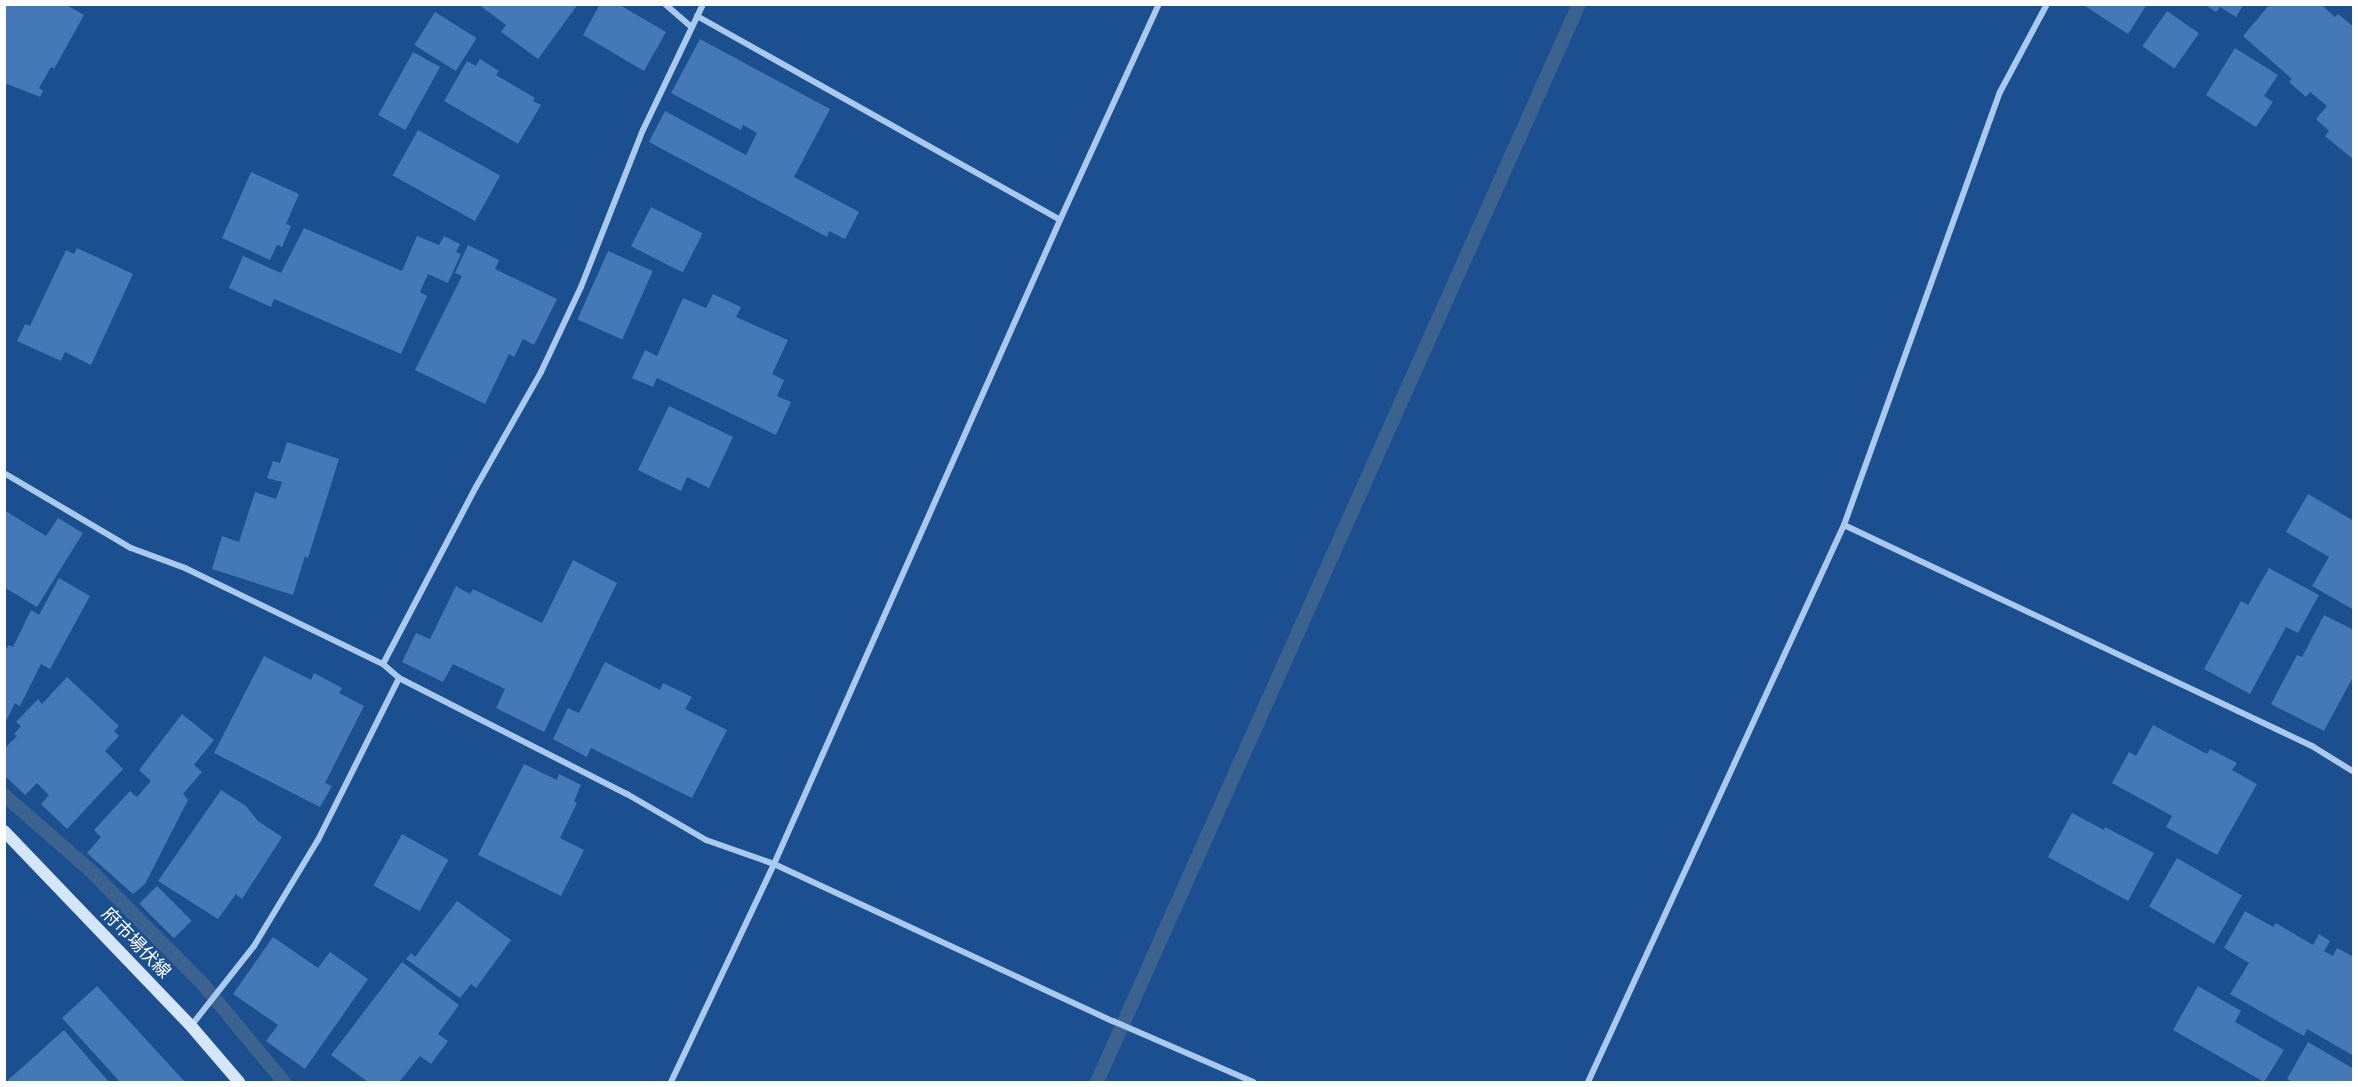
<!DOCTYPE html>
<html>
<head>
<meta charset="utf-8">
<style>
  body { margin:0 }
  #map { position:relative; width:2358px; height:1087px; overflow:hidden; background:#1b4f8f; font-family:"IBM Plex Sans","Noto Sans JP",sans-serif }
  div>[style] { position:absolute }
  .stream>* { height:14px; margin:-7px; padding:0 7px; transform-origin:7px; border-radius:7px; background:#3c6290 }
  .building>* { inset:0; background:#4478b7; transform-origin:0 0 }
  .minor>* { height:6px; margin:-3px; padding:0 3px; transform-origin:3px; border-radius:3px; background:#a9c9ee }
  .secondary>* { height:12px; margin:-6px; padding:0 6px; transform-origin:6px; border-radius:6px; background:#d6e6fa }
  span { translate:-50% -50%; white-space:nowrap; text-align:center; line-height:1.15; -webkit-text-stroke:4.5px #1b4f8f; paint-order:stroke }
  .street-label { font-size:18px; color:#fff }
  .frame { position:absolute; inset:0; border:6px solid #fff; pointer-events:none }
</style>
</head>
<body>
<div id="map">
  <div class="stream">
    <div style="left:4px;top:795px;width:116px;rotate:41.1deg"></div>
    <div style="left:91px;top:871px;width:158px;rotate:45.3deg"></div>
    <div style="left:202px;top:983px;width:129px;rotate:50.4deg"></div>
    <div style="left:1097px;top:1082px;width:1181px;rotate:-65.91deg"></div>
  </div>
  <div class="building">
    <div style="clip-path:polygon(4px 4px,65px 4px,84px 15px,54px 69px,51px 67px,39px 88px,43px 91px,40px 97px,7px 84px,4px 89px)"></div>
    <div style="clip-path:polygon(478px 4px,578px 4px,538px 59px,501px 32px,506px 25px)"></div>
    <div style="clip-path:polygon(600px 4px,618px 4px,666px 32px,644px 71px,583px 35px)"></div>
    <div style="clip-path:polygon(2082px 4px,2147px 4px,2128px 34px)"></div>
    <div style="clip-path:polygon(2204px 4px,2244px 4px,2236px 17px,2220px 7px,2216px 12px)"></div>
    <div style="clip-path:polygon(2270px 4px,2321px 4px,2335px 17px,2338px 14px,2354px 27px,2354px 160px,2325px 136px,2329px 131px,2316px 119px,2327px 106px,2310px 92px,2306px 97px,2289px 82px,2292px 79px,2243px 36px)"></div>
    <div style="left:2167px;top:11px;width:39px;height:43px;rotate:35deg"></div>
    <div style="left:435px;top:12px;width:49px;height:39px;rotate:32deg"></div>
    <div style="clip-path:polygon(700px 39px,830px 109px,794px 177px,859px 212px,845px 239px,829px 231px,827px 237px,649px 142px,665px 111px,746px 155px,757px 133px,743px 125px,741px 130px,671px 93px)"></div>
    <div style="clip-path:polygon(2235px 48px,2278px 75px,2264px 96px,2273px 102px,2256px 127px,2206px 95px)"></div>
    <div style="left:413px;top:52px;width:31px;height:72px;rotate:29deg"></div>
    <div style="clip-path:polygon(480px 59px,499px 71px,496px 75px,535px 98px,533px 101px,541px 105px,518px 144px,444px 101px,467px 61px,476px 66px)"></div>
    <div style="left:418px;top:130px;width:94px;height:52px;rotate:29deg"></div>
    <div style="clip-path:polygon(251px 172px,299px 194px,286px 224px,291px 226px,282px 247px,277px 245px,270px 260px,222px 238px)"></div>
    <div style="left:651px;top:207px;width:58px;height:44px;rotate:27deg"></div>
    <div style="clip-path:polygon(304px 228px,402px 271px,417px 236px,439px 245px,444px 236px,460px 244px,456px 252px,461px 254px,448px 283px,428px 274px,420px 292px,427px 296px,401px 354px,274px 299px,271px 307px,229px 288px,243px 256px,281px 273px)"></div>
    <div style="clip-path:polygon(468px 245px,499px 260px,495px 269px,557px 299px,534px 345px,523px 339px,514px 357px,509px 354px,485px 404px,415px 370px,462px 276px,455px 273px)"></div>
    <div style="clip-path:polygon(77px 248px,133px 274px,91px 365px,65px 352px,61px 361px,17px 341px,25px 324px,30px 326px,66px 250px,74px 254px)"></div>
    <div style="left:608px;top:251px;width:49px;height:75px;rotate:24deg"></div>
    <div style="clip-path:polygon(713px 294px,741px 307px,736px 317px,788px 340px,772px 374px,784px 380px,777px 396px,791px 402px,776px 435px,657px 378px,653px 387px,632px 378px,645px 350px,657px 356px,683px 298px,706px 308px)"></div>
    <div style="clip-path:polygon(669px 406px,733px 437px,709px 488px,687px 477px,681px 491px,638px 470px)"></div>
    <div style="clip-path:polygon(287px 442px,339px 459px,308px 558px,305px 556px,293px 595px,212px 569px,222px 536px,239px 542px,255px 492px,276px 499px,282px 482px,267px 478px,273px 461px,280px 463px)"></div>
    <div style="clip-path:polygon(2308px 494px,2354px 521px,2354px 610px,2312px 586px,2329px 557px,2286px 532px)"></div>
    <div style="clip-path:polygon(4px 510px,46px 536px,58px 518px,83px 533px,37px 607px,4px 587px)"></div>
    <div style="clip-path:polygon(573px 560px,617px 583px,544px 732px,496px 708px,505px 689px,453px 664px,443px 682px,402px 662px,416px 633px,430px 639px,456px 586px,470px 594px,473px 589px,542px 623px)"></div>
    <div style="clip-path:polygon(2269px 568px,2319px 595px,2298px 633px,2286px 627px,2250px 694px,2204px 669px,2241px 601px,2248px 605px)"></div>
    <div style="clip-path:polygon(59px 578px,90px 596px,50px 669px,41px 664px,20px 706px,15px 703px,4px 725px,4px 651px,9px 645px,13px 647px,31px 610px,39px 615px)"></div>
    <div style="clip-path:polygon(2324px 615px,2354px 630px,2354px 675px,2324px 731px,2271px 704px,2297px 655px,2302px 657px)"></div>
    <div style="clip-path:polygon(264px 656px,311px 680px,314px 673px,342px 688px,339px 693px,364px 706px,325px 783px,332px 786px,320px 807px,214px 753px)"></div>
    <div style="clip-path:polygon(605px 662px,660px 690px,663px 683px,692px 697px,685px 709px,727px 730px,692px 798px,591px 748px,587px 757px,553px 739px,568px 708px,579px 713px)"></div>
    <div style="clip-path:polygon(67px 677px,119px 726px,114px 731px,119px 736px,105px 751px,123px 769px,67px 829px,41px 804px,49px 795px,37px 783px,25px 795px,4px 775px,4px 749px,17px 736px,14px 734px,21px 726px,16px 722px,38px 699px,42px 704px)"></div>
    <div style="clip-path:polygon(182px 714px,214px 740px,194px 765px,202px 772px,183px 794px,188px 800px,145px 884px,133px 894px,87px 853px,101px 837px,94px 830px,130px 791px,137px 797px,151px 781px,139px 770px)"></div>
    <div style="clip-path:polygon(2153px 725px,2207px 754px,2210px 749px,2237px 763px,2232px 770px,2257px 784px,2217px 855px,2166px 827px,2172px 816px,2112px 783px,2129px 752px,2136px 756px)"></div>
    <div style="clip-path:polygon(524px 764px,557px 780px,559px 774px,581px 785px,574px 801px,577px 803px,560px 838px,584px 850px,561px 896px,478px 855px)"></div>
    <div style="clip-path:polygon(221px 790px,246px 806px,258px 821px,282px 837px,242px 899px,236px 894px,218px 919px,158px 881px)"></div>
    <div style="clip-path:polygon(2072px 813px,2104px 830px,2105px 827px,2154px 853px,2128px 901px,2048px 857px)"></div>
    <div style="left:402px;top:834px;width:53px;height:59px;rotate:29deg"></div>
    <div style="left:2177px;top:858px;width:75px;height:56px;rotate:30deg"></div>
    <div style="left:157px;top:886px;width:49px;height:25px;rotate:45deg"></div>
    <div style="clip-path:polygon(457px 901px,511px 940px,476px 988px,471px 984px,460px 998px,406px 959px,411px 953px,415px 957px)"></div>
    <div style="clip-path:polygon(2245px 911px,2273px 927px,2276px 923px,2313px 945px,2319px 934px,2330px 941px,2324px 951px,2333px 956px,2337px 948px,2354px 957px,2354px 1056px,2307px 1029px,2304px 1036px,2230px 994px,2249px 963px,2224px 948px)"></div>
    <div style="clip-path:polygon(273px 937px,318px 968px,330px 952px,368px 979px,305px 1069px,266px 1041px,278px 1025px,233px 994px)"></div>
    <div style="clip-path:polygon(402px 962px,459px 1005px,438px 1034px,448px 1041px,431px 1064px,420px 1056px,399px 1082px,368px 1082px,331px 1055px)"></div>
    <div style="clip-path:polygon(97px 986px,185px 1082px,120px 1082px,62px 1018px)"></div>
    <div style="clip-path:polygon(2198px 986px,2241px 1011px,2235px 1022px,2284px 1050px,2264px 1082px,2173px 1030px)"></div>
    <div style="clip-path:polygon(64px 1030px,109px 1082px,6px 1082px)"></div>
    <div style="clip-path:polygon(2308px 1042px,2354px 1069px,2354px 1082px,2292px 1082px,2287px 1079px)"></div>
  </div>
  <div class="minor">
    <div style="left:665px;top:4px;width:35px;rotate:41deg"></div>
    <div style="left:697px;top:16px;width:416px;rotate:29.3deg"></div>
    <div style="left:4px;top:473px;width:147px;rotate:30.6deg"></div>
    <div style="left:131px;top:548px;width:58px;rotate:20.3deg"></div>
    <div style="left:185px;top:568px;width:220px;rotate:25.9deg"></div>
    <div style="left:383px;top:664px;width:21px;rotate:41deg"></div>
    <div style="left:399px;top:678px;width:256px;rotate:27deg"></div>
    <div style="left:627px;top:794px;width:91px;rotate:30.2deg"></div>
    <div style="left:706px;top:840px;width:72px;rotate:19.4deg"></div>
    <div style="left:774px;top:864px;width:374px;rotate:24.9deg"></div>
    <div style="left:1113px;top:1021px;width:153px;rotate:23.5deg"></div>
    <div style="left:1844px;top:525px;width:518px;rotate:25.28deg"></div>
    <div style="left:2312px;top:746px;width:49px;rotate:31.8deg"></div>
    <div style="left:383px;top:664px;width:200px;rotate:-62.3deg"></div>
    <div style="left:476px;top:487px;width:132px;rotate:-60.5deg"></div>
    <div style="left:541px;top:372px;width:94px;rotate:-64.8deg"></div>
    <div style="left:581px;top:287px;width:169px;rotate:-68.5deg"></div>
    <div style="left:643px;top:130px;width:140px;rotate:-64.5deg"></div>
    <div style="left:191px;top:1026px;width:102px;rotate:-51.8deg"></div>
    <div style="left:254px;top:946px;width:124px;rotate:-58.9deg"></div>
    <div style="left:318px;top:840px;width:181px;rotate:-63.4deg"></div>
    <div style="left:671px;top:1082px;width:241px;rotate:-64.7deg"></div>
    <div style="left:774px;top:864px;width:705px;rotate:-66.05deg"></div>
    <div style="left:1060px;top:220px;width:238px;rotate:-65.4deg"></div>
    <div style="left:1588px;top:1082px;width:613px;rotate:-65.32deg"></div>
    <div style="left:1844px;top:525px;width:460px;rotate:-70.2deg"></div>
    <div style="left:2000px;top:92px;width:100px;rotate:-61.9deg"></div>
  </div>
  <div class="secondary">
    <div style="left:4px;top:831px;width:270px;rotate:46.2deg"></div>
    <div style="left:191px;top:1026px;width:74px;rotate:49.4deg"></div>
  </div>
  <div class="street-label">
    <span style="left:136px;top:943px;rotate:46deg">府市場伏線</span>
  </div>
  <div class="frame"></div>
</div>
</body>
</html>
